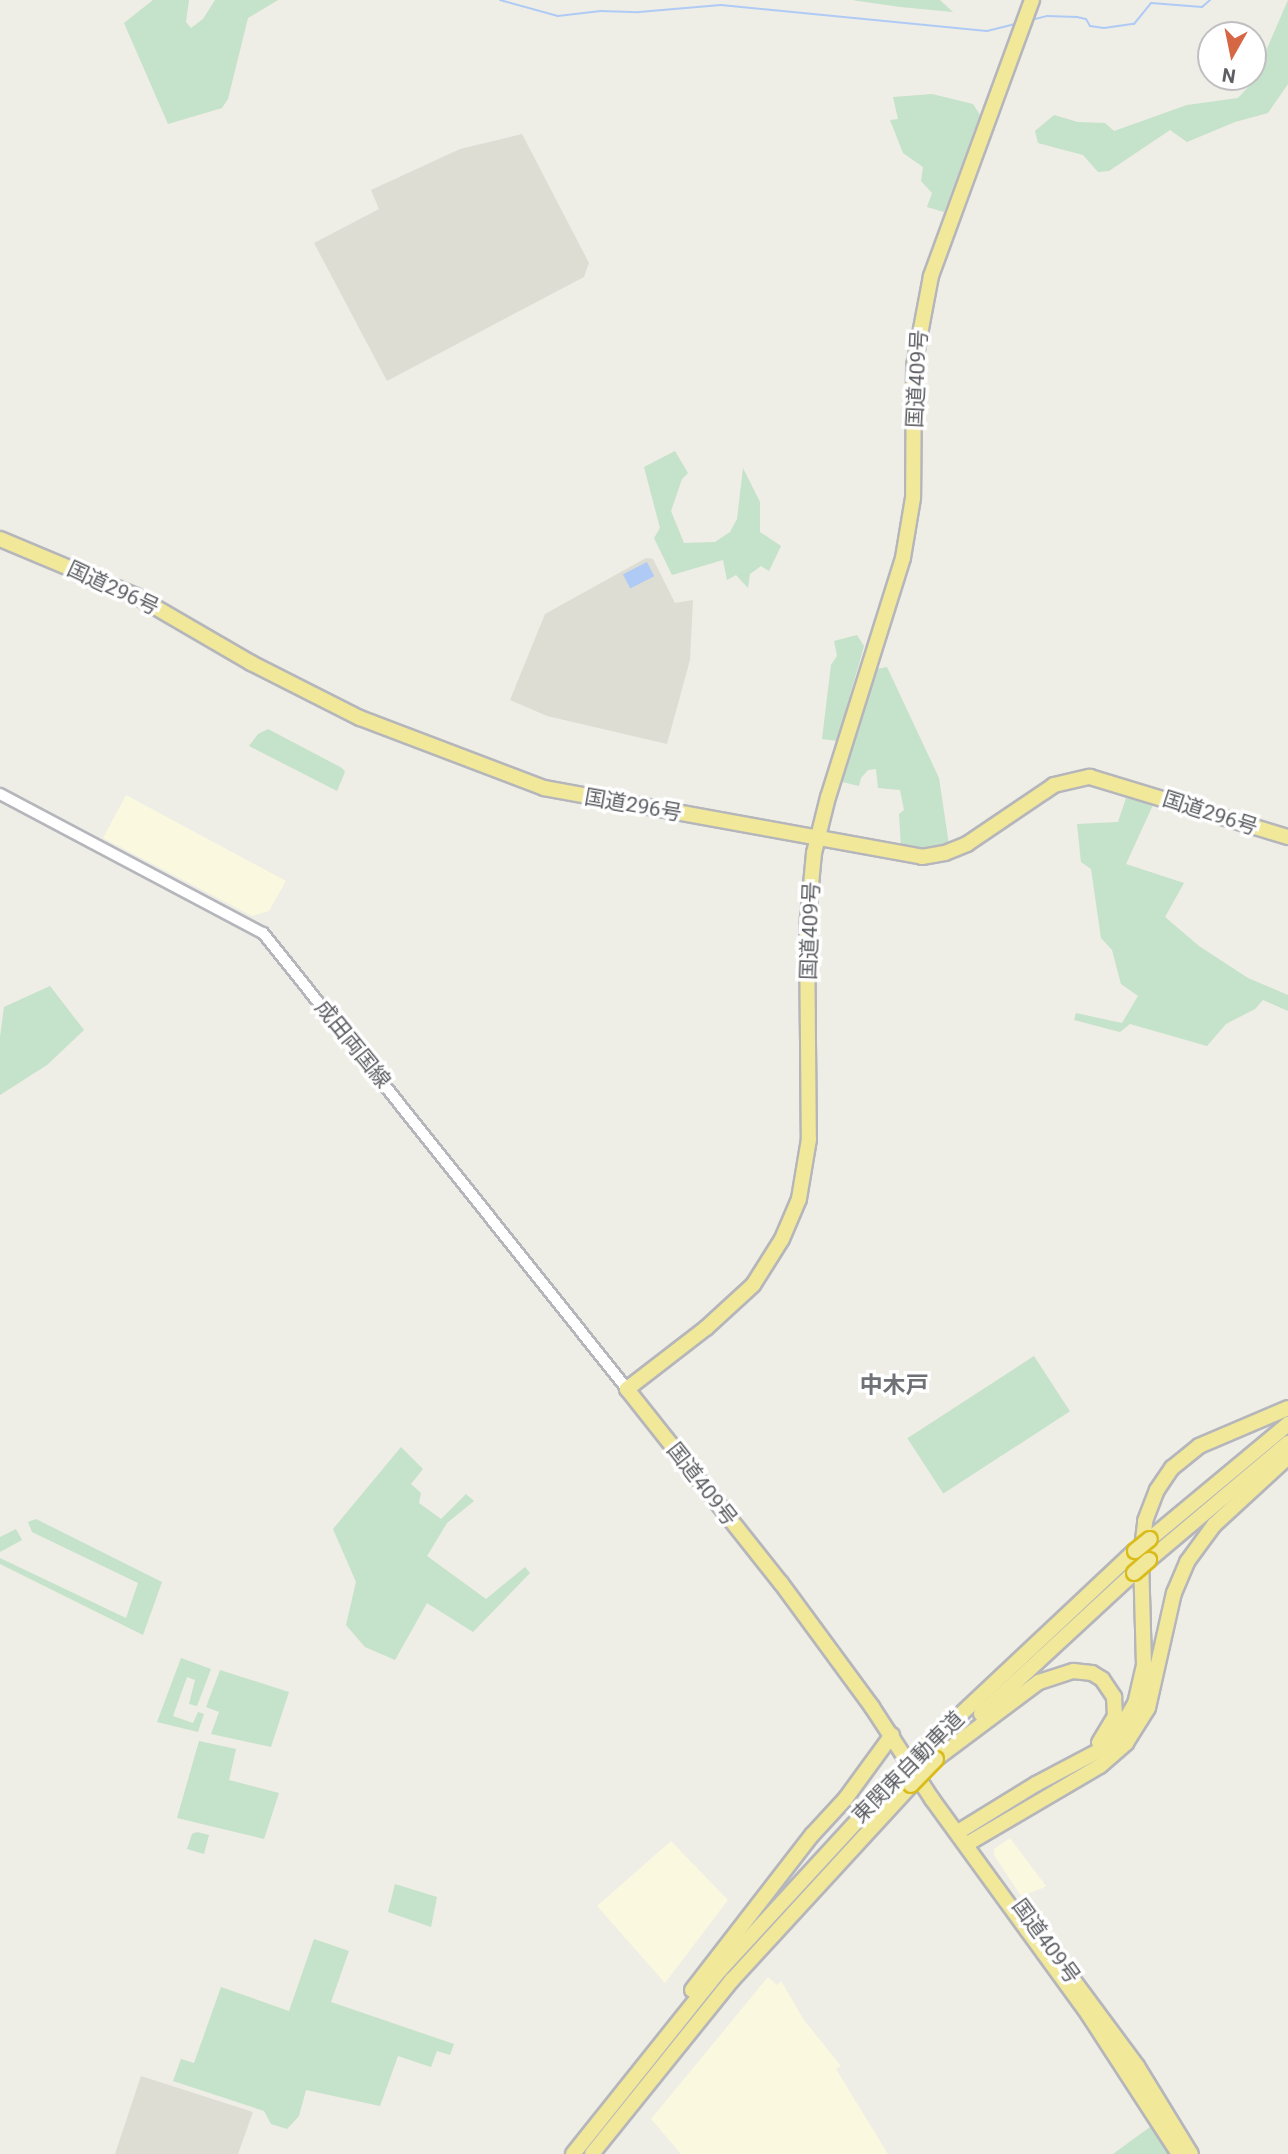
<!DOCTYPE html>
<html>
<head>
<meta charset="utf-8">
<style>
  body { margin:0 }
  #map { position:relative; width:1288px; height:2154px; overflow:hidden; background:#eeede6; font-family:Roboto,"Noto Sans JP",sans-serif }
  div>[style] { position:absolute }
  .commercial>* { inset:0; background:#faf8df }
  .education>* { inset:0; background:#deddd4 }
  .green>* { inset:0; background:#c5e2ca; transform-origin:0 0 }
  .water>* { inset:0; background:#afcbf5; transform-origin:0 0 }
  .stream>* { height:2px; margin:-1px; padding:0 1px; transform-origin:1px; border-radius:1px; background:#afcbf5 }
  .roads { filter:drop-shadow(2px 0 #b5b6bb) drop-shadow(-2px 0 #b5b6bb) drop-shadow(0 2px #b5b6bb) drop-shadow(0 -2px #b5b6bb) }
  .secondary>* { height:10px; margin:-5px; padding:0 5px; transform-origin:5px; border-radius:5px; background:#fff }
  .highway>* { height:14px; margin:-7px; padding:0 7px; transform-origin:7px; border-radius:7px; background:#f1e89a }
  .bridges { filter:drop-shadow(2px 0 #d9bc1b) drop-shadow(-2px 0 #d9bc1b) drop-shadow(0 2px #d9bc1b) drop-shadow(0 -2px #d9bc1b) }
  .highway-bridge>* { height:14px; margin:-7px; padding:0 7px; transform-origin:7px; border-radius:7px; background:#f1e89a }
  span { translate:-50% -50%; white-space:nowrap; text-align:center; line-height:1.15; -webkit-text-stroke:7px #fff; paint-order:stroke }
  .street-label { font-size:21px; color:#5e5f64 }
  .neighbourhood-label { font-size:23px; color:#6f7176; font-weight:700 }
  .north { position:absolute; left:1197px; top:21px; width:70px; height:70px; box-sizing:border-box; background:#fff; border:2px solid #bfbfc1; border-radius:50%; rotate:189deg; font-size:19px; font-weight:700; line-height:28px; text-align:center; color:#5e5f64 }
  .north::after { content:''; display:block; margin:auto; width:24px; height:32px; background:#d56745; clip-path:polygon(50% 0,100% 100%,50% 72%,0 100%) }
</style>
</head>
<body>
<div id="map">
  <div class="commercial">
    <div style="clip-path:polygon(126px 795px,286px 881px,269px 911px,252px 916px,103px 838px)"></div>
    <div style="clip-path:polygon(1010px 1838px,1046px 1886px,1043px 1888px,1021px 1896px,994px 1855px,994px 1849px)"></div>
    <div style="clip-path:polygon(671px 1841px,728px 1900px,665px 1983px,597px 1906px)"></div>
    <div style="clip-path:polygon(768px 1977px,777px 1985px,781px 1981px,804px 2020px,841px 2066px,836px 2069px,888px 2154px,681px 2154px,651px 2119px)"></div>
  </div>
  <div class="education">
    <div style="clip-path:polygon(522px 134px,589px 263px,584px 277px,387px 381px,314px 243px,379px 209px,371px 190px,460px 149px)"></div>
    <div style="clip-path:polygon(646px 558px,653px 559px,675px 603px,693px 600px,690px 660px,667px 744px,547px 716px,510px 700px,545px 614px)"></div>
    <div style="clip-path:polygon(141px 2076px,253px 2112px,238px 2154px,115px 2154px)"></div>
  </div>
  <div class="green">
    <div style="clip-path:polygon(153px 0,189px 0,186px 22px,191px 28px,203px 19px,215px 0,278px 0,248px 18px,228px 99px,222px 108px,168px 124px,124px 23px)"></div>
    <div style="clip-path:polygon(852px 0,940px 0,953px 12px,900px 7px)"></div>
    <div style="clip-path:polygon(1288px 0,1288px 84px,1268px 113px,1235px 122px,1187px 142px,1170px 130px,1109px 171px,1098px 172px,1083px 155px,1038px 143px,1035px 131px,1054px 115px,1078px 122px,1105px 123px,1114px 131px,1187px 105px,1238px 98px,1252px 83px)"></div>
    <div style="clip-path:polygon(932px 94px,973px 104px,980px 115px,944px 212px,927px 207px,932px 193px,921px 181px,923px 167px,903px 153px,890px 120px,898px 119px,893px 97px)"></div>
    <div style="clip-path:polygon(675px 451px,688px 473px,682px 479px,671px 511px,684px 543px,715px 542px,730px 532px,737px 519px,743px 468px,760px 502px,760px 532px,781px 546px,769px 571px,761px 566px,750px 574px,748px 588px,736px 575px,727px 580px,723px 560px,672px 575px,654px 538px,660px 528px,644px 467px)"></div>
    <div style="clip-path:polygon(857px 635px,864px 646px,837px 741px,822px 739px,831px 665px,837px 656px,834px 641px)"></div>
    <div style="clip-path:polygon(887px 667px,939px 778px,949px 845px,932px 850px,901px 848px,899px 814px,904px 810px,900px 790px,878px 788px,876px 769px,868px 770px,861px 778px,859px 786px,842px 782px,876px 669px)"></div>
    <div style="clip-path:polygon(268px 729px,342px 768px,345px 772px,337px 791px,249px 746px,258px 734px)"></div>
    <div style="clip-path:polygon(1126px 798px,1153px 805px,1126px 864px,1184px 883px,1165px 917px,1199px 946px,1248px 978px,1288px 995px,1288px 1011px,1263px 1000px,1255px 1009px,1226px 1024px,1207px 1046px,1130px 1024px,1120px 1032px,1074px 1020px,1076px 1013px,1122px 1023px,1138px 996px,1121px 984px,1112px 950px,1101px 938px,1091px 869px,1081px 862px,1077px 824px,1118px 822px)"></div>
    <div style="clip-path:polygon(50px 986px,84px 1030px,47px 1065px,0 1095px,0 1037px,4px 1007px)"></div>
    <div style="left:1034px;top:1356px;width:66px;height:151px;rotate:57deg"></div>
    <div style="clip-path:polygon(401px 1447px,423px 1469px,411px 1484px,421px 1493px,419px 1503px,441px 1519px,466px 1494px,474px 1501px,447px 1523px,427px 1556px,486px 1599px,525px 1567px,530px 1573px,473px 1632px,427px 1603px,395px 1660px,365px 1647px,346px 1625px,356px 1582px,333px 1529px)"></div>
    <div style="clip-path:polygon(36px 1519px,162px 1582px,143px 1635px,0 1564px,0 1558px,126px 1618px,138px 1583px,32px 1532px,28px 1522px)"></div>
    <div style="clip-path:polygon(16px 1529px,22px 1540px,0 1552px,0 1537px)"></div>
    <div style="clip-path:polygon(181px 1658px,211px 1669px,197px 1706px,189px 1704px,195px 1680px,187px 1677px,173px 1716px,193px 1723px,198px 1712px,204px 1714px,198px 1732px,157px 1722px)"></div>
    <div style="clip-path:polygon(220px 1670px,289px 1692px,271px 1747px,211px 1734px,219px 1712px,206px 1707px)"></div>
    <div style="clip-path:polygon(199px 1741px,236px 1749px,229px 1780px,279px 1793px,264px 1839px,177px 1818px)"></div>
    <div style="clip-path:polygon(197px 1832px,209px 1835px,204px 1854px,187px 1849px,192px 1834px)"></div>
    <div style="clip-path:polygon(395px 1884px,437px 1897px,431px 1927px,388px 1912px)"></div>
    <div style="clip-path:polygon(314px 1939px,349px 1951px,331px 2002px,454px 2044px,450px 2055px,437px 2051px,431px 2067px,398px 2056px,380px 2106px,306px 2090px,299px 2116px,287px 2129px,271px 2124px,264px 2111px,173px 2081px,181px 2059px,194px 2063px,221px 1987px,289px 2011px)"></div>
    <div style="clip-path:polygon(1150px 2127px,1157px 2132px,1168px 2154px,1113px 2154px)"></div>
  </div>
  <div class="water">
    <div style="left:647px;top:562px;width:16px;height:27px;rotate:63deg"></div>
  </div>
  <div class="stream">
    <div style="left:500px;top:0;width:60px;rotate:15.4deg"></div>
    <div style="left:558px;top:16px;width:43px;rotate:-6.6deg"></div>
    <div style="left:601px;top:11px;width:38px;rotate:2deg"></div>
    <div style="left:639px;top:12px;width:82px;rotate:-4.9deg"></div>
    <div style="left:721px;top:5px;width:267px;rotate:5.6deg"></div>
    <div style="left:987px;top:31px;width:29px;rotate:-14deg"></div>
    <div style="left:1031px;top:20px;width:16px;rotate:-14deg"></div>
    <div style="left:1047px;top:16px;width:30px;rotate:2deg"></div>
    <div style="left:1077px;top:17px;width:9px;rotate:13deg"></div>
    <div style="left:1086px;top:19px;width:8px;rotate:60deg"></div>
    <div style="left:1090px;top:26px;width:14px;rotate:8deg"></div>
    <div style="left:1104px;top:28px;width:30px;rotate:-8deg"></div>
    <div style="left:1134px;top:24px;width:27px;rotate:-51deg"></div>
    <div style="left:1151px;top:3px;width:51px;rotate:4.5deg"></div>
    <div style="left:1202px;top:7px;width:11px;rotate:-41deg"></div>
  </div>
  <div class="roads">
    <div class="secondary">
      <div style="left:0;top:794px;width:297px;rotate:27.9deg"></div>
      <div style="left:263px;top:933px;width:583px;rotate:51.4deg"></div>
    </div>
    <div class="highway">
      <div style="left:1032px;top:0;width:294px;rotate:110.1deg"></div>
      <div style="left:931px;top:276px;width:92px;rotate:100.7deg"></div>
      <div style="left:914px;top:366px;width:132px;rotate:90.4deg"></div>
      <div style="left:913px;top:498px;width:61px;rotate:99.5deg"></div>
      <div style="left:903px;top:558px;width:250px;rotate:107.4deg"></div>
      <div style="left:828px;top:797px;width:58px;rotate:104deg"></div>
      <div style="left:814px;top:853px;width:74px;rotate:95.4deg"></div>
      <div style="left:807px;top:927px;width:212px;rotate:89.5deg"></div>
      <div style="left:809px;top:1139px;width:61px;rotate:99.5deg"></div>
      <div style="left:799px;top:1199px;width:43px;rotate:113deg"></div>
      <div style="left:782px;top:1239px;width:54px;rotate:122.2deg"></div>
      <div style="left:753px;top:1285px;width:64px;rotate:137.5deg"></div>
      <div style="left:706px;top:1328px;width:100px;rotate:142.3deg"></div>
      <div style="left:627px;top:1389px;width:248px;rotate:51.6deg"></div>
      <div style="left:781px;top:1583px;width:154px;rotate:53.7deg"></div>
      <div style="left:872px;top:1707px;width:110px;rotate:56.9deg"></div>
      <div style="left:932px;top:1799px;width:266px;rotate:54deg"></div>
      <div style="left:1088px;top:2014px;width:167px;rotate:57deg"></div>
      <div style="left:0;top:539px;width:147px;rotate:22.7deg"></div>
      <div style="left:136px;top:596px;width:133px;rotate:30.2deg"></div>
      <div style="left:251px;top:663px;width:122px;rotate:26.8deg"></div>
      <div style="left:360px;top:718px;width:197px;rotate:20.8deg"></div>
      <div style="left:544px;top:788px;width:384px;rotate:10.3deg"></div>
      <div style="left:922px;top:857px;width:23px;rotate:-10deg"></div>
      <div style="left:945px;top:853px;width:24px;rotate:-22deg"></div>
      <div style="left:967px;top:844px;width:105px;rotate:-34.1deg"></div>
      <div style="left:1054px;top:785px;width:37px;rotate:-13deg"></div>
      <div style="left:1090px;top:777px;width:207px;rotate:16.9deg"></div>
      <div style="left:1150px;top:1539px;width:180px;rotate:-39.8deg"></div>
      <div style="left:1149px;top:1560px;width:182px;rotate:-40.1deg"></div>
      <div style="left:981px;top:1714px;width:208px;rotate:-42.7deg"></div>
      <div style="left:927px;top:1746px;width:285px;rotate:-43.2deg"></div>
      <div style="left:936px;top:1759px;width:129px;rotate:-36.8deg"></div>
      <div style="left:1039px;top:1682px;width:36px;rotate:-18deg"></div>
      <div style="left:1073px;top:1671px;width:19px;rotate:6deg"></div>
      <div style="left:1092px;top:1673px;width:12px;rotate:31deg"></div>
      <div style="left:1102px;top:1679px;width:22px;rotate:56deg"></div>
      <div style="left:1114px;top:1697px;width:19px;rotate:87deg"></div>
      <div style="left:1115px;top:1716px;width:31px;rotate:121deg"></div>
      <div style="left:958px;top:1832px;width:92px;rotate:-31.6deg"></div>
      <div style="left:1036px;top:1784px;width:75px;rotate:-27.9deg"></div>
      <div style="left:1102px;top:1749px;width:17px;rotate:-40deg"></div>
      <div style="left:1115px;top:1738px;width:39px;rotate:-60deg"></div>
      <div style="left:1135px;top:1704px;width:40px;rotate:-77deg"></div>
      <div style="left:1144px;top:1665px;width:109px;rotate:-91.6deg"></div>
      <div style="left:1141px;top:1556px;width:35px;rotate:-83deg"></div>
      <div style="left:1145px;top:1521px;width:33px;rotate:-69deg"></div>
      <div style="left:1157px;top:1490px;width:27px;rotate:-56deg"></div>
      <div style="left:1172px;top:1468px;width:35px;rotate:-39deg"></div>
      <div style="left:1199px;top:1446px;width:97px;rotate:-23.1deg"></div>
      <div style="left:967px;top:1844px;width:154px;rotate:-30.4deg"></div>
      <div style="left:1100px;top:1766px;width:35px;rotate:-41deg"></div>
      <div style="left:1126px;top:1743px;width:41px;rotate:-57.8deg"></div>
      <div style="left:1148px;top:1708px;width:118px;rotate:-77.3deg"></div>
      <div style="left:1174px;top:1593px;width:34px;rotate:-67deg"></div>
      <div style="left:1187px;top:1562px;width:46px;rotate:-53.9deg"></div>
      <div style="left:1214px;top:1525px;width:100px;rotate:-42.6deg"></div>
      <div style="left:1071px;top:1977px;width:111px;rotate:53.4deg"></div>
      <div style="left:1137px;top:2066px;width:103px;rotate:58.5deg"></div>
      <div style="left:692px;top:1990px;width:196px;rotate:-52.3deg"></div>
      <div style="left:812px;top:1835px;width:50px;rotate:-47.4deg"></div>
      <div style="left:846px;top:1798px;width:78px;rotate:-53.9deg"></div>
      <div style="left:573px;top:2154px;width:236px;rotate:-51.4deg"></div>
      <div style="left:720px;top:1970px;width:269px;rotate:-47.4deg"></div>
      <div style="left:592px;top:2154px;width:223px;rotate:-51.2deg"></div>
      <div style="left:732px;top:1980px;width:265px;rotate:-47.4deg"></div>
    </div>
  </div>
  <div class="bridges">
    <div class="highway-bridge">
      <div style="left:1135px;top:1551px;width:19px;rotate:-39deg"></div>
      <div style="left:1134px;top:1573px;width:20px;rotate:-41deg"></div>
      <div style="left:902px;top:1772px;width:36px;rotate:-46deg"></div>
      <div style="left:911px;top:1785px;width:36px;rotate:-46deg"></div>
    </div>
  </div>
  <div class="street-label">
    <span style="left:917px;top:379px;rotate:-87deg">国道409号</span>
    <span style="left:113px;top:588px;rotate:25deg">国道296号</span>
    <span style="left:633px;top:805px;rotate:10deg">国道296号</span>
    <span style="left:1210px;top:813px;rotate:18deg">国道296号</span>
    <span style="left:810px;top:931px;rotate:-88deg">国道409号</span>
    <span style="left:353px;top:1044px;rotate:51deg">成田両国線</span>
    <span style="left:702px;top:1484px;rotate:52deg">国道409号</span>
    <span style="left:908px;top:1767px;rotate:-45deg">東関東自動車道</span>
    <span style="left:1046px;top:1941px;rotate:54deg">国道409号</span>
  </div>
  <div class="neighbourhood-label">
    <span style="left:894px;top:1386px">中木戸</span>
  </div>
  <div class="north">N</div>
</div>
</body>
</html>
